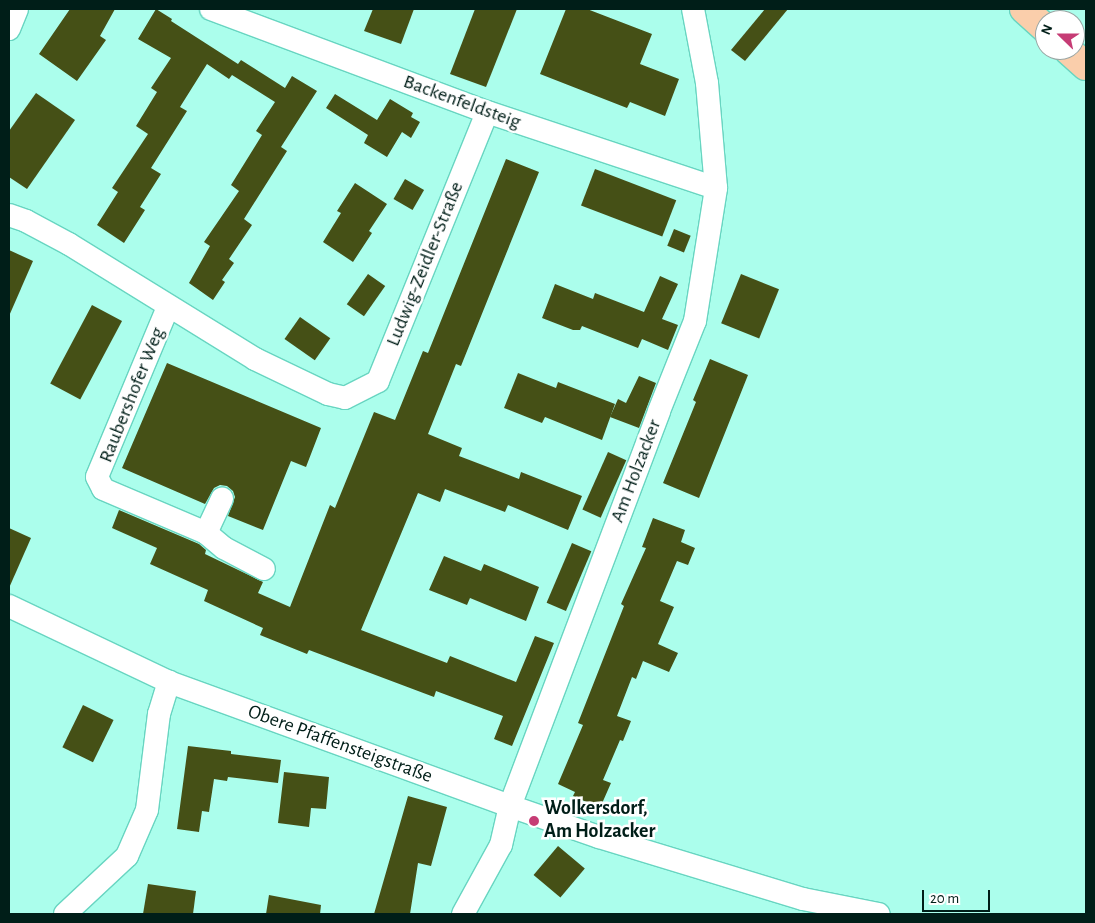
<!DOCTYPE html>
<html>
<head>
<meta charset="utf-8">
<style>
  body { margin:0 }
  #map { position:relative; width:1095px; height:923px; overflow:hidden; background:#abfeec; font-family:"Alegreya Sans",sans-serif }
  div>[style] { position:absolute }
  .building>* { inset:0; background:#455016; transform-origin:0 0 }
  .roads { filter:drop-shadow(1px 0 #68d5c1) drop-shadow(-1px 0 #68d5c1) drop-shadow(0 1px #68d5c1) drop-shadow(0 -1px #68d5c1) }
  .street>* { height:22px; margin:-11px; padding:0 11px; transform-origin:11px; border-radius:11px; background:#fff }
  .primary>* { height:28px; margin:-14px; padding:0 14px; transform-origin:14px; border-radius:14px; background:#faceab }
  .dots>* { width:14px; height:14px; translate:-50% -50%; box-sizing:border-box; border:2px solid #fff; border-radius:50% }
  span { translate:-50% -50%; white-space:nowrap; text-align:center; line-height:1.15; -webkit-text-stroke:5px #fff; paint-order:stroke }
  .street-label { font-size:20px; color:#001e18 }
  .poi-label { font-size:20px; color:#001e18; font-weight:700 }
  .left { translate:0 -50%; text-align:left }
  .frame { position:absolute; inset:0; border:10px solid #001e18; pointer-events:none }
  .north { position:absolute; left:1035px; top:10px; width:50px; height:50px; box-sizing:border-box; background:#fff; border:1px solid #99a5a3; border-radius:50%; rotate:292deg; font-size:14px; font-weight:700; line-height:20px; text-align:center; color:#001e18 }
  .north::after { content:''; display:block; margin:auto; width:18px; height:22px; background:#c63c75; clip-path:polygon(50% 0,100% 100%,50% 72%,0 100%) }
  .scale { position:absolute; left:922px; top:890px; width:68px; height:22px; box-sizing:border-box; border:2px solid #001e18; border-top:0; padding-left:6px; font-size:15px; line-height:18px; white-space:nowrap; color:#001e18; -webkit-text-stroke:4px #fff; paint-order:stroke }
</style>
</head>
<body>
<div id="map">
  <div class="building">
    <div style="clip-path:polygon(70px 9px,115px 9px,100px 36px,106px 40px,77px 81px,39px 54px)"></div>
    <div style="clip-path:polygon(156px 9px,172px 19px,171px 21px,238px 64px,241px 60px,285px 88px,292px 76px,317px 91px,281px 147px,287px 151px,244px 219px,252px 225px,229px 259px,234px 263px,222px 280px,225px 282px,213px 300px,189px 283px,210px 246px,204px 242px,239px 191px,231px 185px,262px 135px,256px 131px,275px 102px,232px 75px,229px 79px,207px 64px,180px 107px,187px 111px,151px 168px,161px 174px,140px 207px,145px 210px,124px 243px,97px 225px,118px 192px,112px 188px,148px 134px,136px 126px,157px 92px,151px 88px,171px 58px,138px 39px)"></div>
    <div style="clip-path:polygon(373px 9px,414px 9px,401px 44px,364px 31px)"></div>
    <div style="clip-path:polygon(475px 9px,517px 9px,486px 87px,450px 74px)"></div>
    <div style="clip-path:polygon(566px 9px,587px 9px,652px 34px,640px 64px,679px 79px,665px 116px,630px 102px,627px 108px,540px 74px)"></div>
    <div style="clip-path:polygon(765px 9px,788px 9px,745px 61px,731px 50px)"></div>
    <div style="clip-path:polygon(36px 93px,75px 120px,27px 189px,9px 177px,9px 131px)"></div>
    <div style="clip-path:polygon(335px 94px,377px 120px,390px 99px,413px 113px,411px 117px,420px 122px,411px 138px,402px 132px,387px 157px,364px 143px,368px 135px,326px 108px)"></div>
    <div style="clip-path:polygon(506px 159px,539px 172px,461px 366px,456px 364px,428px 434px,462px 448px,459px 456px,519px 479px,521px 472px,582px 496px,568px 530px,508px 505px,505px 512px,445px 489px,440px 502px,418px 493px,361px 630px,447px 663px,450px 656px,516px 682px,535px 636px,554px 643px,512px 746px,494px 739px,503px 716px,436px 691px,434px 697px,309px 650px,307px 654px,260px 635px,263px 628px,204px 601px,208px 590px,150px 564px,157px 548px,112px 528px,119px 510px,199px 544px,206px 550px,205px 554px,263px 582px,258px 593px,290px 607px,330px 505px,335px 508px,374px 412px,395px 420px,423px 351px,428px 353px)"></div>
    <div style="left:595px;top:169px;width:87px;height:39px;rotate:21deg"></div>
    <div style="left:405px;top:179px;width:22px;height:23px;rotate:30deg"></div>
    <div style="clip-path:polygon(355px 183px,387px 204px,369px 231px,372px 233px,353px 262px,323px 242px,341px 213px,337px 211px)"></div>
    <div style="left:674px;top:229px;width:18px;height:18px;rotate:22deg"></div>
    <div style="clip-path:polygon(9px 250px,33px 261px,9px 316px)"></div>
    <div style="left:368px;top:274px;width:21px;height:37px;rotate:35deg"></div>
    <div style="left:741px;top:274px;width:41px;height:53px;rotate:22deg"></div>
    <div style="clip-path:polygon(660px 276px,678px 284px,662px 319px,678px 325px,668px 350px,642px 339px,638px 348px,582px 326px,580px 330px,573px 330px,542px 318px,555px 284px,593px 299px,595px 293px,644px 312px)"></div>
    <div style="left:92px;top:305px;width:34px;height:89px;rotate:28deg"></div>
    <div style="left:300px;top:317px;width:37px;height:27px;rotate:35deg"></div>
    <div style="clip-path:polygon(710px 359px,748px 375px,699px 498px,663px 483px,696px 402px,693px 400px)"></div>
    <div style="clip-path:polygon(167px 363px,321px 428px,306px 467px,291px 461px,263px 530px,228px 516px,235px 497px,233px 491px,227px 486px,220px 485px,214px 488px,205px 504px,122px 468px)"></div>
    <div style="clip-path:polygon(518px 373px,556px 388px,558px 382px,615px 404px,602px 440px,545px 417px,542px 423px,504px 408px)"></div>
    <div style="clip-path:polygon(639px 376px,656px 383px,639px 428px,610px 417px,618px 399px,626px 403px)"></div>
    <div style="left:608px;top:452px;width:20px;height:63px;rotate:24deg"></div>
    <div style="clip-path:polygon(653px 518px,685px 530px,681px 542px,695px 548px,688px 565px,677px 561px,660px 601px,674px 607px,658px 644px,678px 653px,669px 672px,643px 661px,636px 679px,632px 677px,617px 716px,631px 721px,623px 741px,620px 740px,603px 780px,611px 783px,600px 808px,573px 796px,575px 792px,558px 784px,583px 725px,578px 723px,624px 606px,621px 604px,646px 548px,642px 547px)"></div>
    <div style="clip-path:polygon(9px 528px,31px 538px,9px 588px)"></div>
    <div style="left:572px;top:543px;width:21px;height:65px;rotate:23deg"></div>
    <div style="clip-path:polygon(444px 556px,481px 571px,484px 564px,539px 587px,526px 621px,470px 598px,467px 605px,429px 590px)"></div>
    <div style="left:83px;top:705px;width:34px;height:47px;rotate:26deg"></div>
    <div style="clip-path:polygon(188px 746px,231px 751px,231px 754px,281px 760px,278px 783px,228px 777px,227px 781px,214px 779px,209px 812px,202px 811px,199px 832px,177px 829px)"></div>
    <div style="clip-path:polygon(284px 772px,329px 777px,326px 809px,311px 808px,309px 827px,278px 823px)"></div>
    <div style="clip-path:polygon(408px 796px,447px 807px,431px 866px,418px 863px,410px 914px,374px 914px)"></div>
    <div style="left:558px;top:846px;width:35px;height:38px;rotate:40deg"></div>
    <div style="clip-path:polygon(148px 884px,196px 891px,193px 914px,143px 914px)"></div>
    <div style="clip-path:polygon(269px 895px,321px 905px,320px 914px,266px 914px)"></div>
  </div>
  <div class="roads">
    <div class="street">
      <div style="left:211px;top:9px;width:295px;rotate:20.5deg"></div>
      <div style="left:487px;top:112px;width:241px;rotate:18.4deg"></div>
      <div style="left:9px;top:29px;width:22px;rotate:-68deg"></div>
      <div style="left:9px;top:215px;width:18px;rotate:19deg"></div>
      <div style="left:26px;top:221px;width:49px;rotate:28.1deg"></div>
      <div style="left:69px;top:244px;width:219px;rotate:31.7deg"></div>
      <div style="left:255px;top:359px;width:81px;rotate:25.6deg"></div>
      <div style="left:328px;top:394px;width:17px;rotate:13deg"></div>
      <div style="left:345px;top:398px;width:37px;rotate:-27deg"></div>
      <div style="left:378px;top:381px;width:290px;rotate:-67.9deg"></div>
      <div style="left:168px;top:307px;width:184px;rotate:112.7deg"></div>
      <div style="left:97px;top:477px;width:13px;rotate:63deg"></div>
      <div style="left:103px;top:489px;width:112px;rotate:23.1deg"></div>
      <div style="left:206px;top:533px;width:23px;rotate:40deg"></div>
      <div style="left:224px;top:548px;width:45px;rotate:27.7deg"></div>
      <div style="left:206px;top:533px;width:38px;rotate:-65deg"></div>
      <div style="left:9px;top:606px;width:177px;rotate:25.4deg"></div>
      <div style="left:169px;top:682px;width:363px;rotate:20deg"></div>
      <div style="left:510px;top:806px;width:94px;rotate:19.2deg"></div>
      <div style="left:599px;top:837px;width:213px;rotate:16.9deg"></div>
      <div style="left:803px;top:899px;width:77px;rotate:11.2deg"></div>
      <div style="left:65px;top:914px;width:85px;rotate:-43.1deg"></div>
      <div style="left:127px;top:856px;width:50px;rotate:-66.5deg"></div>
      <div style="left:147px;top:810px;width:97px;rotate:-82.9deg"></div>
      <div style="left:159px;top:714px;width:34px;rotate:-73deg"></div>
      <div style="left:463px;top:914px;width:79px;rotate:-61.2deg"></div>
      <div style="left:501px;top:845px;width:40px;rotate:-77deg"></div>
      <div style="left:510px;top:806px;width:422px;rotate:-69.3deg"></div>
      <div style="left:659px;top:411px;width:97px;rotate:-68.2deg"></div>
      <div style="left:695px;top:321px;width:135px;rotate:-81deg"></div>
      <div style="left:716px;top:188px;width:105px;rotate:-94.9deg"></div>
      <div style="left:707px;top:83px;width:75px;rotate:-100.7deg"></div>
    </div>
    <div class="primary">
      <div style="left:1024px;top:9px;width:28px;rotate:42deg"></div>
      <div style="left:1068px;top:50px;width:24px;rotate:42deg"></div>
    </div>
  </div>
  <div class="dots">
    <div style="left:534px;top:821px;background:#c63c75"></div>
  </div>
  <div class="street-label">
    <span style="left:462px;top:102px;rotate:20deg">Backenfeldsteig</span>
    <span style="left:425px;top:264px;rotate:-68deg">Ludwig-Zeidler-Straße</span>
    <span style="left:132px;top:395px;rotate:-68deg">Raubershofer Weg</span>
    <span style="left:636px;top:471px;rotate:-69deg">Am Holzacker</span>
    <span style="left:340px;top:744px;rotate:20deg">Obere Pfaffensteigstraße</span>
  </div>
  <div class="poi-label">
    <span class="left" style="left:544px;top:820px">Wolkersdorf,<br>Am Holzacker</span>
  </div>
  <div class="frame"></div>
  <div class="north">N</div>
  <div class="scale">20 m</div>
</div>
</body>
</html>
